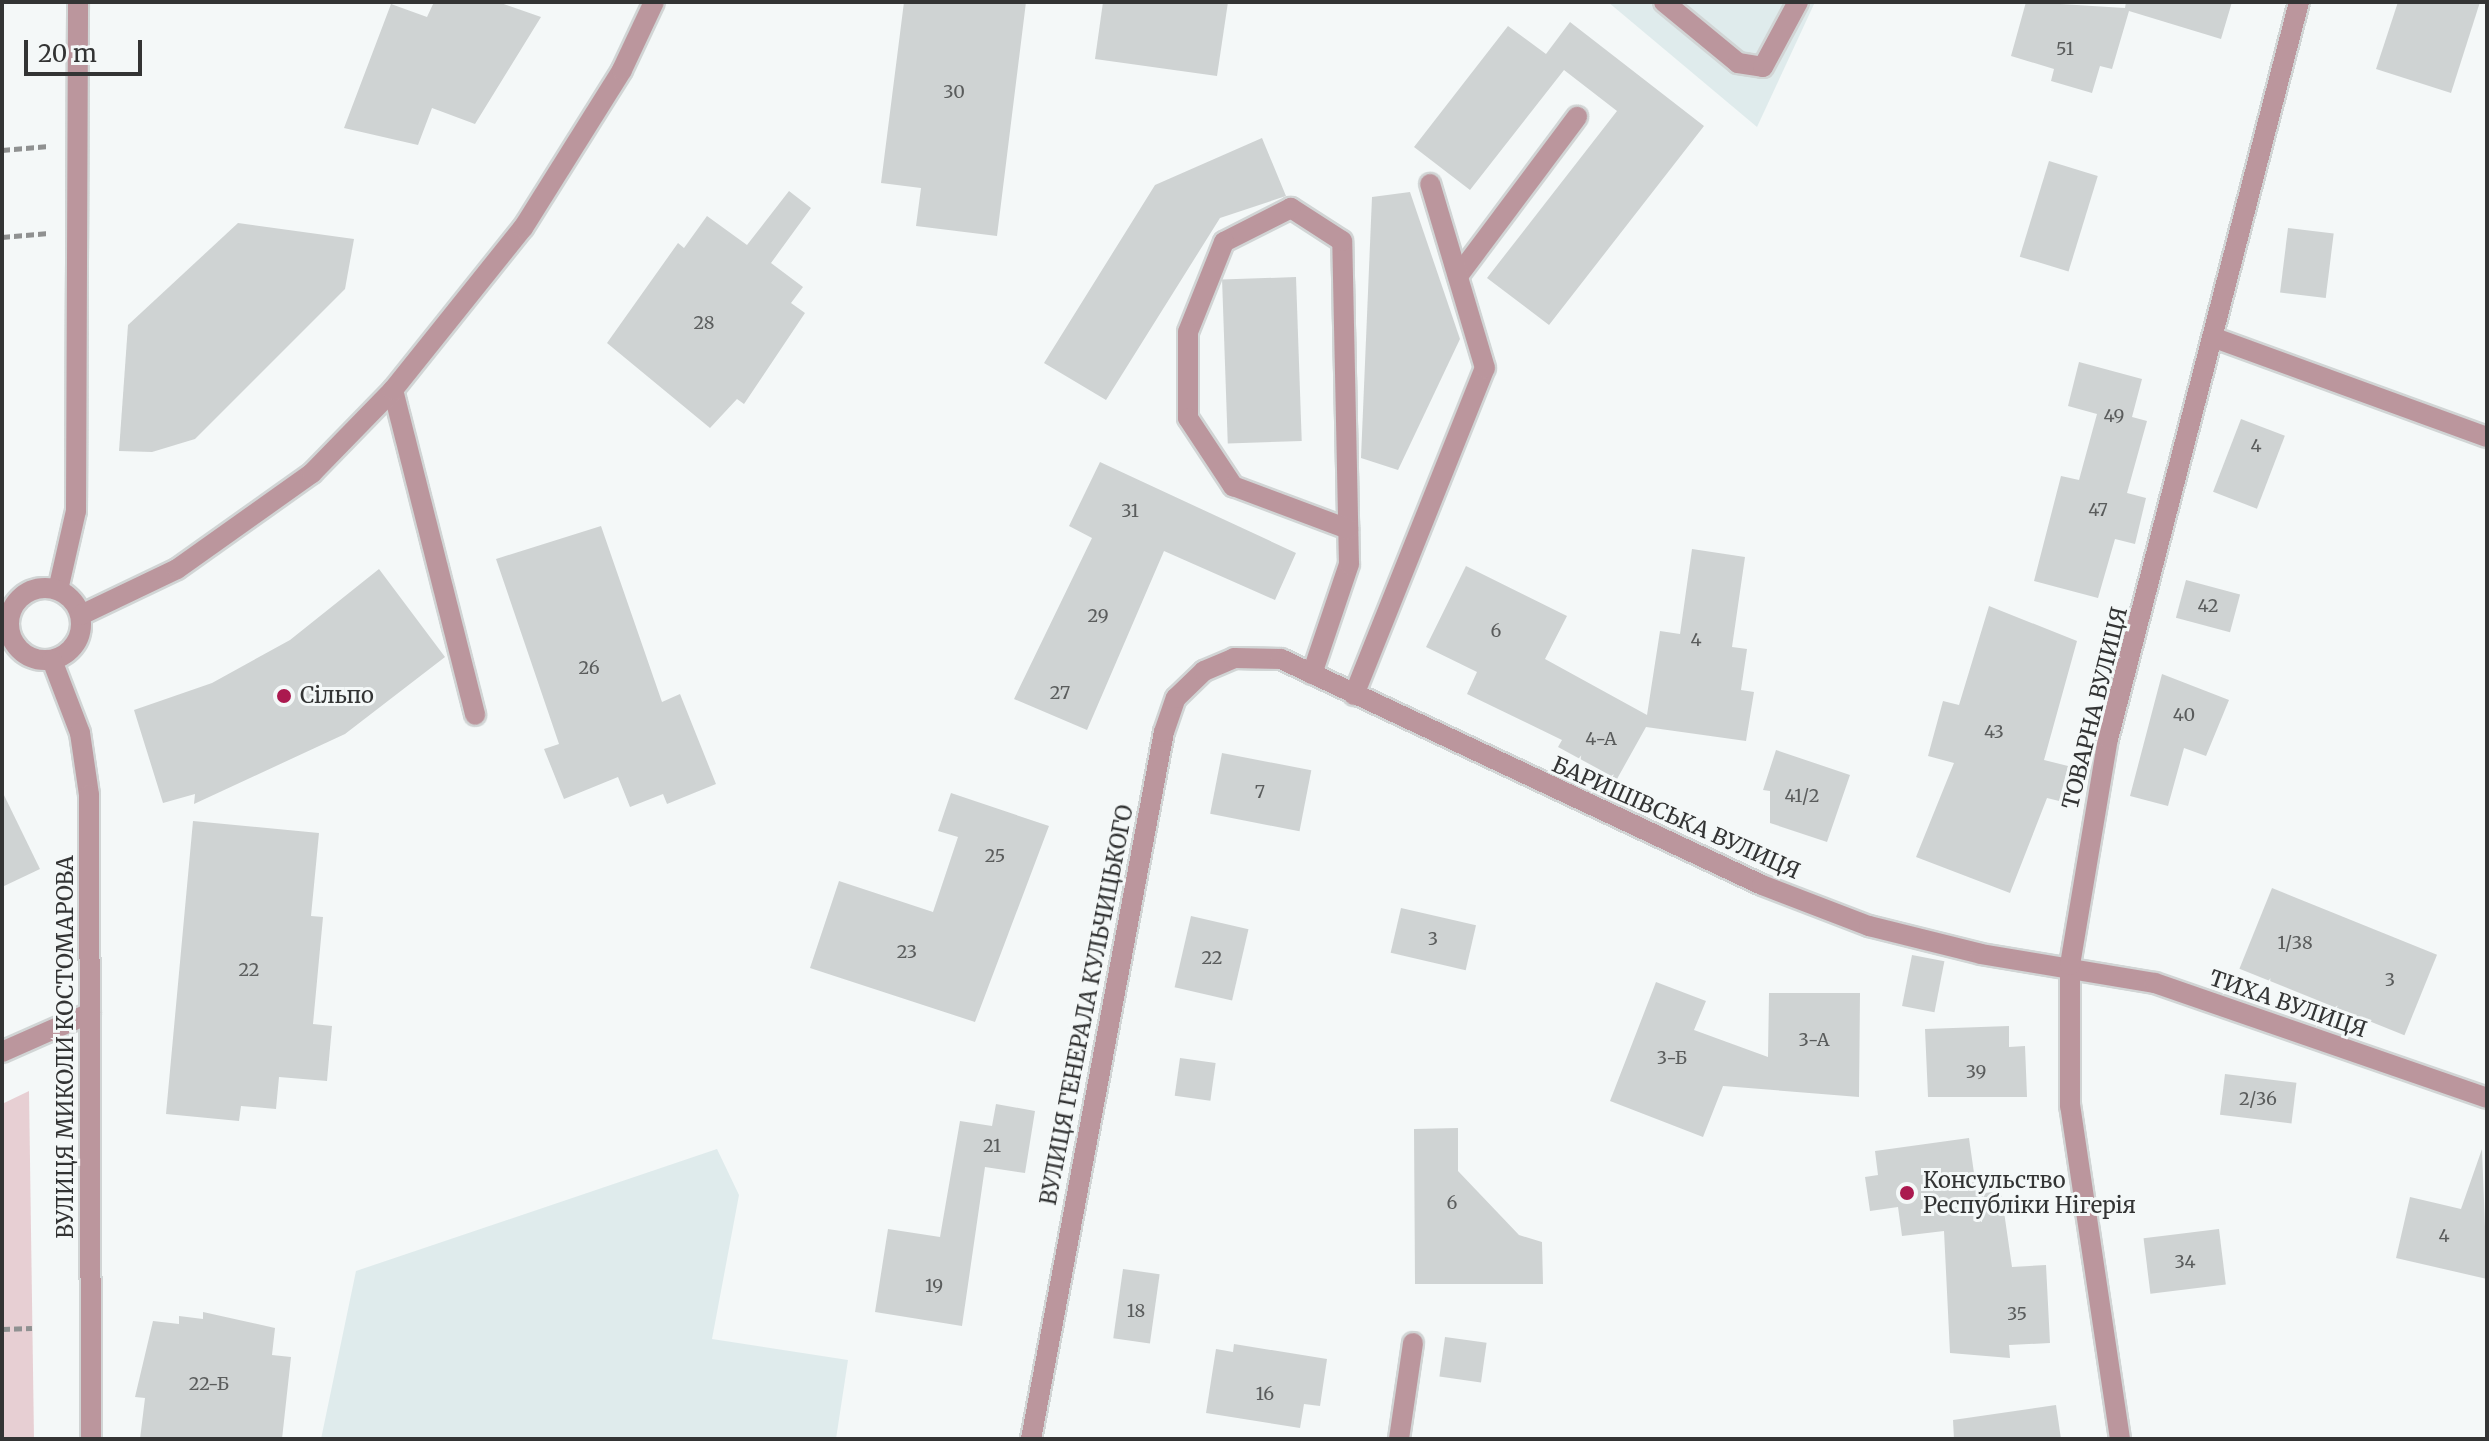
<!DOCTYPE html>
<html>
<head>
<meta charset="utf-8">
<style>
  body { margin:0 }
  #map { position:relative; width:2489px; height:1441px; overflow:hidden; background:#f4f8f8; font-family:Merriweather,serif }
  div>[style] { position:absolute }
  .built>* { inset:0; background:#dfebec }
  .green>* { inset:0; background:#e7cfd3 }
  .building>* { inset:0; background:#cfd3d3; transform-origin:0 0 }
  .path>* { height:5px; margin-top:-2.5px; transform-origin:0; background:repeating-linear-gradient(90deg,#8f9191 0 8px,transparent 0 12px) }
  .roads { filter:drop-shadow(2px 0 #d1d5d5) drop-shadow(-2px 0 #d1d5d5) drop-shadow(0 2px #d1d5d5) drop-shadow(0 -2px #d1d5d5) }
  .lane>* { height:20px; margin:-10px; padding:0 10px; transform-origin:10px; border-radius:10px; background:#bb969d }
  .street>* { height:20px; margin:-10px; padding:0 10px; transform-origin:10px; border-radius:10px; background:#bb969d }
  .street>.ring { margin:-10px; padding:0; box-sizing:content-box; background:none; border:20px solid #bb969d; border-radius:50% }
  .dots>* { width:22px; height:22px; translate:-50% -50%; box-sizing:border-box; border:4px solid #f4f8f8; border-radius:50% }
  span { translate:-50% -50%; white-space:nowrap; text-align:center; line-height:1.15; -webkit-text-stroke:6px #f4f8f8; paint-order:stroke }
  .number-label { font-size:18px; color:#5a5c5c }
  .number-label span { -webkit-text-stroke-width:0 }
  .poi-label { font-size:22px; color:#333434 }
  .left { translate:0 -50%; text-align:left }
  .street-label { font-size:22px; color:#333434 }
  .frame { position:absolute; inset:0; border:4px solid #333434; pointer-events:none }
  .scale { position:absolute; left:24px; top:40px; width:118px; height:36px; box-sizing:border-box; border:4px solid #333434; border-top:0; padding-left:10px; font-size:24px; line-height:28px; white-space:nowrap; color:#333434; -webkit-text-stroke:6px #f4f8f8; paint-order:stroke }
</style>
</head>
<body>
<div id="map">
  <div class="built">
    <div style="clip-path:polygon(1608px 2px,1815px 2px,1757px 127px)"></div>
    <div style="clip-path:polygon(717px 1149px,739px 1195px,712px 1339px,848px 1360px,836px 1439px,321px 1439px,356px 1271px)"></div>
  </div>
  <div class="green">
    <div style="clip-path:polygon(29px 1091px,34px 1439px,2px 1439px,2px 1104px)"></div>
  </div>
  <div class="building">
    <div style="clip-path:polygon(434px 2px,498px 2px,541px 17px,475px 124px,432px 108px,418px 145px,344px 128px,391px 4px,427px 17px)"></div>
    <div style="clip-path:polygon(904px 2px,1026px 2px,997px 236px,916px 226px,921px 188px,881px 183px)"></div>
    <div style="clip-path:polygon(1103px 2px,1228px 2px,1217px 76px,1095px 59px)"></div>
    <div style="clip-path:polygon(2026px 2px,2125px 8px,2126px 2px,2232px 2px,2221px 39px,2129px 11px,2112px 69px,2100px 66px,2092px 93px,2051px 81px,2054px 69px,2011px 56px)"></div>
    <div style="clip-path:polygon(2398px 2px,2480px 2px,2451px 93px,2376px 69px)"></div>
    <div style="clip-path:polygon(1570px 22px,1704px 126px,1549px 325px,1487px 278px,1617px 111px,1564px 70px,1470px 190px,1414px 147px,1508px 26px,1546px 54px)"></div>
    <div style="clip-path:polygon(1262px 138px,1286px 196px,1220px 218px,1106px 400px,1044px 363px,1155px 185px)"></div>
    <div style="left:2049px;top:161px;width:51px;height:100px;rotate:17deg"></div>
    <div style="clip-path:polygon(789px 191px,811px 208px,771px 263px,803px 287px,791px 303px,805px 313px,744px 404px,737px 399px,710px 428px,607px 343px,678px 243px,684px 248px,707px 216px,747px 245px)"></div>
    <div style="clip-path:polygon(1410px 192px,1460px 339px,1398px 470px,1361px 458px,1372px 197px)"></div>
    <div style="clip-path:polygon(238px 223px,354px 239px,345px 289px,195px 439px,152px 452px,119px 451px,128px 325px)"></div>
    <div style="left:2288px;top:228px;width:46px;height:65px;rotate:7deg"></div>
    <div style="left:1296px;top:277px;width:164px;height:74px;rotate:88deg"></div>
    <div style="clip-path:polygon(2079px 362px,2142px 379px,2132px 417px,2147px 421px,2127px 493px,2146px 498px,2135px 544px,2115px 539px,2098px 598px,2034px 581px,2061px 476px,2079px 480px,2097px 414px,2068px 406px)"></div>
    <div style="left:2241px;top:419px;width:47px;height:78px;rotate:21deg"></div>
    <div style="clip-path:polygon(1100px 462px,1296px 553px,1275px 600px,1164px 551px,1087px 730px,1014px 699px,1092px 538px,1069px 526px)"></div>
    <div style="clip-path:polygon(601px 526px,662px 702px,680px 694px,716px 784px,667px 804px,663px 794px,630px 807px,618px 777px,564px 799px,544px 749px,559px 744px,496px 559px)"></div>
    <div style="clip-path:polygon(1692px 549px,1745px 557px,1732px 647px,1747px 649px,1741px 690px,1754px 692px,1746px 741px,1646px 727px,1617px 779px,1558px 747px,1562px 740px,1467px 694px,1477px 672px,1426px 647px,1466px 566px,1567px 616px,1545px 659px,1647px 715px,1660px 631px,1680px 634px)"></div>
    <div style="clip-path:polygon(379px 569px,445px 657px,345px 734px,194px 804px,195px 794px,163px 803px,134px 710px,212px 683px,290px 640px)"></div>
    <div style="left:2186px;top:580px;width:56px;height:39px;rotate:15deg"></div>
    <div style="clip-path:polygon(1989px 606px,2077px 641px,2044px 760px,2068px 766px,2059px 801px,2047px 798px,2010px 893px,1916px 857px,1954px 763px,1928px 756px,1943px 701px,1959px 705px)"></div>
    <div style="clip-path:polygon(2162px 674px,2229px 700px,2206px 756px,2184px 748px,2168px 806px,2130px 796px)"></div>
    <div style="clip-path:polygon(1776px 750px,1850px 775px,1827px 842px,1770px 823px,1770px 791px,1763px 790px)"></div>
    <div style="left:1222px;top:753px;width:91px;height:62px;rotate:11deg"></div>
    <div style="clip-path:polygon(2px 791px,40px 869px,2px 887px)"></div>
    <div style="clip-path:polygon(951px 793px,1049px 826px,975px 1022px,810px 968px,839px 881px,933px 912px,958px 837px,938px 831px)"></div>
    <div style="clip-path:polygon(193px 821px,319px 833px,311px 916px,323px 917px,313px 1024px,332px 1026px,327px 1081px,279px 1077px,276px 1109px,241px 1106px,239px 1121px,166px 1114px)"></div>
    <div style="left:2272px;top:888px;width:178px;height:87px;rotate:22deg"></div>
    <div style="left:1401px;top:908px;width:77px;height:46px;rotate:13deg"></div>
    <div style="left:1191px;top:916px;width:59px;height:73px;rotate:13deg"></div>
    <div style="left:1912px;top:955px;width:33px;height:52px;rotate:11deg"></div>
    <div style="clip-path:polygon(1656px 982px,1706px 1001px,1694px 1030px,1768px 1057px,1769px 993px,1860px 993px,1859px 1097px,1723px 1086px,1703px 1137px,1610px 1101px)"></div>
    <div style="clip-path:polygon(2009px 1026px,2009px 1047px,2025px 1046px,2027px 1097px,1928px 1097px,1925px 1029px)"></div>
    <div style="left:1180px;top:1058px;width:36px;height:38px;rotate:8deg"></div>
    <div style="left:2225px;top:1074px;width:72px;height:41px;rotate:7deg"></div>
    <div style="clip-path:polygon(996px 1104px,1035px 1111px,1025px 1173px,985px 1167px,962px 1326px,875px 1312px,888px 1229px,940px 1237px,960px 1121px,992px 1126px)"></div>
    <div style="clip-path:polygon(1458px 1128px,1458px 1171px,1519px 1235px,1542px 1242px,1543px 1284px,1415px 1284px,1414px 1129px)"></div>
    <div style="clip-path:polygon(1969px 1138px,1977px 1194px,2001px 1191px,2012px 1267px,2046px 1265px,2050px 1343px,2009px 1345px,2010px 1358px,1950px 1353px,1944px 1231px,1902px 1236px,1898px 1207px,1870px 1211px,1865px 1177px,1878px 1175px,1875px 1151px)"></div>
    <div style="clip-path:polygon(2482px 1149px,2487px 1279px,2396px 1258px,2410px 1197px,2461px 1209px)"></div>
    <div style="left:2219px;top:1229px;width:56px;height:76px;rotate:83deg"></div>
    <div style="left:1123px;top:1269px;width:37px;height:70px;rotate:8deg"></div>
    <div style="clip-path:polygon(203px 1312px,275px 1328px,272px 1355px,291px 1357px,282px 1439px,140px 1439px,145px 1398px,135px 1397px,153px 1321px,179px 1324px,179px 1316px,203px 1319px)"></div>
    <div style="left:1445px;top:1337px;width:42px;height:40px;rotate:8deg"></div>
    <div style="clip-path:polygon(1234px 1344px,1327px 1359px,1320px 1406px,1304px 1404px,1300px 1428px,1206px 1413px,1216px 1349px,1233px 1352px)"></div>
    <div style="clip-path:polygon(2056px 1405px,2061px 1439px,1954px 1439px,1953px 1420px)"></div>
  </div>
  <div class="path">
    <div style="left:2px;top:150px;width:47px;rotate:-4.9deg"></div>
    <div style="left:2px;top:237px;width:47px;rotate:-4.9deg"></div>
    <div style="left:2px;top:1329px;width:30px;rotate:-2deg"></div>
  </div>
  <div class="roads">
    <div class="lane">
      <div style="left:1664px;top:2px;width:96px;rotate:39.5deg"></div>
      <div style="left:1738px;top:63px;width:25px;rotate:9deg"></div>
      <div style="left:1763px;top:67px;width:74px;rotate:-61.7deg"></div>
      <div style="left:1458px;top:276px;width:199px;rotate:-53.2deg"></div>
      <div style="left:393px;top:390px;width:335px;rotate:75.8deg"></div>
      <div style="left:58px;top:590px;width:81px;rotate:-77.2deg"></div>
      <div style="left:76px;top:511px;width:509px;rotate:-89.77deg"></div>
      <div style="left:1312px;top:674px;width:116px;rotate:-71.4deg"></div>
      <div style="left:1349px;top:564px;width:323px;rotate:-91.2deg"></div>
      <div style="left:1342px;top:241px;width:61px;rotate:-147.1deg"></div>
      <div style="left:1291px;top:208px;width:75px;rotate:153.1deg"></div>
      <div style="left:1224px;top:242px;width:97px;rotate:111.8deg"></div>
      <div style="left:1188px;top:332px;width:86px;rotate:90deg"></div>
      <div style="left:1188px;top:418px;width:82px;rotate:56.5deg"></div>
      <div style="left:1233px;top:486px;width:123px;rotate:20.5deg"></div>
      <div style="left:1354px;top:695px;width:352px;rotate:-68.2deg"></div>
      <div style="left:1485px;top:368px;width:192px;rotate:-106.6deg"></div>
      <div style="left:2px;top:1052px;width:96px;rotate:-23.9deg"></div>
      <div style="left:1399px;top:1439px;width:97px;rotate:-81.7deg"></div>
    </div>
    <div class="street">
      <div style="left:2215px;top:338px;width:289px;rotate:20deg"></div>
      <div class="ring" style="left:9px;top:588px;width:52px;height:52px"></div>
      <div style="left:81px;top:615px;width:106px;rotate:-25.6deg"></div>
      <div style="left:177px;top:569px;width:166px;rotate:-35.4deg"></div>
      <div style="left:312px;top:473px;width:116px;rotate:-45.7deg"></div>
      <div style="left:393px;top:390px;width:208px;rotate:-51.3deg"></div>
      <div style="left:523px;top:228px;width:186px;rotate:-57.9deg"></div>
      <div style="left:622px;top:70px;width:75px;rotate:-64.8deg"></div>
      <div style="left:52px;top:660px;width:78px;rotate:69deg"></div>
      <div style="left:80px;top:733px;width:63px;rotate:81.7deg"></div>
      <div style="left:89px;top:795px;width:644px;rotate:89.82deg"></div>
      <div style="left:1031px;top:1439px;width:719px;rotate:-79.35deg"></div>
      <div style="left:1164px;top:732px;width:36px;rotate:-71deg"></div>
      <div style="left:1176px;top:698px;width:39px;rotate:-44deg"></div>
      <div style="left:1204px;top:671px;width:33px;rotate:-23deg"></div>
      <div style="left:1234px;top:658px;width:47px;rotate:1.2deg"></div>
      <div style="left:1281px;top:659px;width:531px;rotate:25.17deg"></div>
      <div style="left:1762px;top:885px;width:115px;rotate:21deg"></div>
      <div style="left:1869px;top:926px;width:115px;rotate:14deg"></div>
      <div style="left:1981px;top:954px;width:176px;rotate:9.5deg"></div>
      <div style="left:2155px;top:983px;width:351px;rotate:19.1deg"></div>
      <div style="left:2120px;top:1439px;width:337px;rotate:-98.5deg"></div>
      <div style="left:2070px;top:1106px;width:141px;rotate:-90deg"></div>
      <div style="left:2070px;top:965px;width:229px;rotate:-80.5deg"></div>
      <div style="left:2108px;top:739px;width:761px;rotate:-75.47deg"></div>
    </div>
  </div>
  <div class="dots">
    <div style="left:284px;top:696px;background:#ab194f"></div>
    <div style="left:1907px;top:1193px;background:#ab194f"></div>
  </div>
  <div class="number-label">
    <span style="left:2065px;top:49px">51</span>
    <span style="left:954px;top:92px">30</span>
    <span style="left:704px;top:323px">28</span>
    <span style="left:2114px;top:416px">49</span>
    <span style="left:2256px;top:446px">4</span>
    <span style="left:2098px;top:510px">47</span>
    <span style="left:1130px;top:511px">31</span>
    <span style="left:2208px;top:606px">42</span>
    <span style="left:1098px;top:616px">29</span>
    <span style="left:1496px;top:631px">6</span>
    <span style="left:1696px;top:640px">4</span>
    <span style="left:589px;top:668px">26</span>
    <span style="left:1060px;top:693px">27</span>
    <span style="left:2184px;top:715px">40</span>
    <span style="left:1994px;top:732px">43</span>
    <span style="left:1601px;top:739px">4-А</span>
    <span style="left:1260px;top:792px">7</span>
    <span style="left:1802px;top:796px">41/2</span>
    <span style="left:995px;top:856px">25</span>
    <span style="left:1433px;top:939px">3</span>
    <span style="left:2295px;top:943px">1/38</span>
    <span style="left:907px;top:952px">23</span>
    <span style="left:1212px;top:958px">22</span>
    <span style="left:249px;top:970px">22</span>
    <span style="left:2390px;top:980px">3</span>
    <span style="left:1814px;top:1040px">3-А</span>
    <span style="left:1672px;top:1058px">3-Б</span>
    <span style="left:1976px;top:1072px">39</span>
    <span style="left:2258px;top:1099px">2/36</span>
    <span style="left:992px;top:1146px">21</span>
    <span style="left:1452px;top:1203px">6</span>
    <span style="left:2444px;top:1236px">4</span>
    <span style="left:2185px;top:1262px">34</span>
    <span style="left:934px;top:1286px">19</span>
    <span style="left:1136px;top:1311px">18</span>
    <span style="left:2017px;top:1314px">35</span>
    <span style="left:209px;top:1384px">22-Б</span>
    <span style="left:1265px;top:1394px">16</span>
  </div>
  <div class="poi-label">
    <span class="left" style="left:300px;top:696px">Сільпо</span>
    <span class="left" style="left:1923px;top:1193px">Консульство<br>Республіки Нігерія</span>
  </div>
  <div class="street-label">
    <span style="left:2095px;top:708px;rotate:-76deg">ТОВАРНА ВУЛИЦЯ</span>
    <span style="left:1676px;top:818px;rotate:24deg">БАРИШІВСЬКА ВУЛИЦЯ</span>
    <span style="left:2288px;top:1004px;rotate:19deg">ТИХА ВУЛИЦЯ</span>
    <span style="left:1087px;top:1005px;rotate:-79deg">ВУЛИЦЯ ГЕНЕРАЛА КУЛЬЧИЦЬКОГО</span>
    <span style="left:66px;top:1047px;rotate:-90deg">ВУЛИЦЯ МИКОЛИ КОСТОМАРОВА</span>
  </div>
  <div class="frame"></div>
  <div class="scale">20 m</div>
</div>
</body>
</html>
